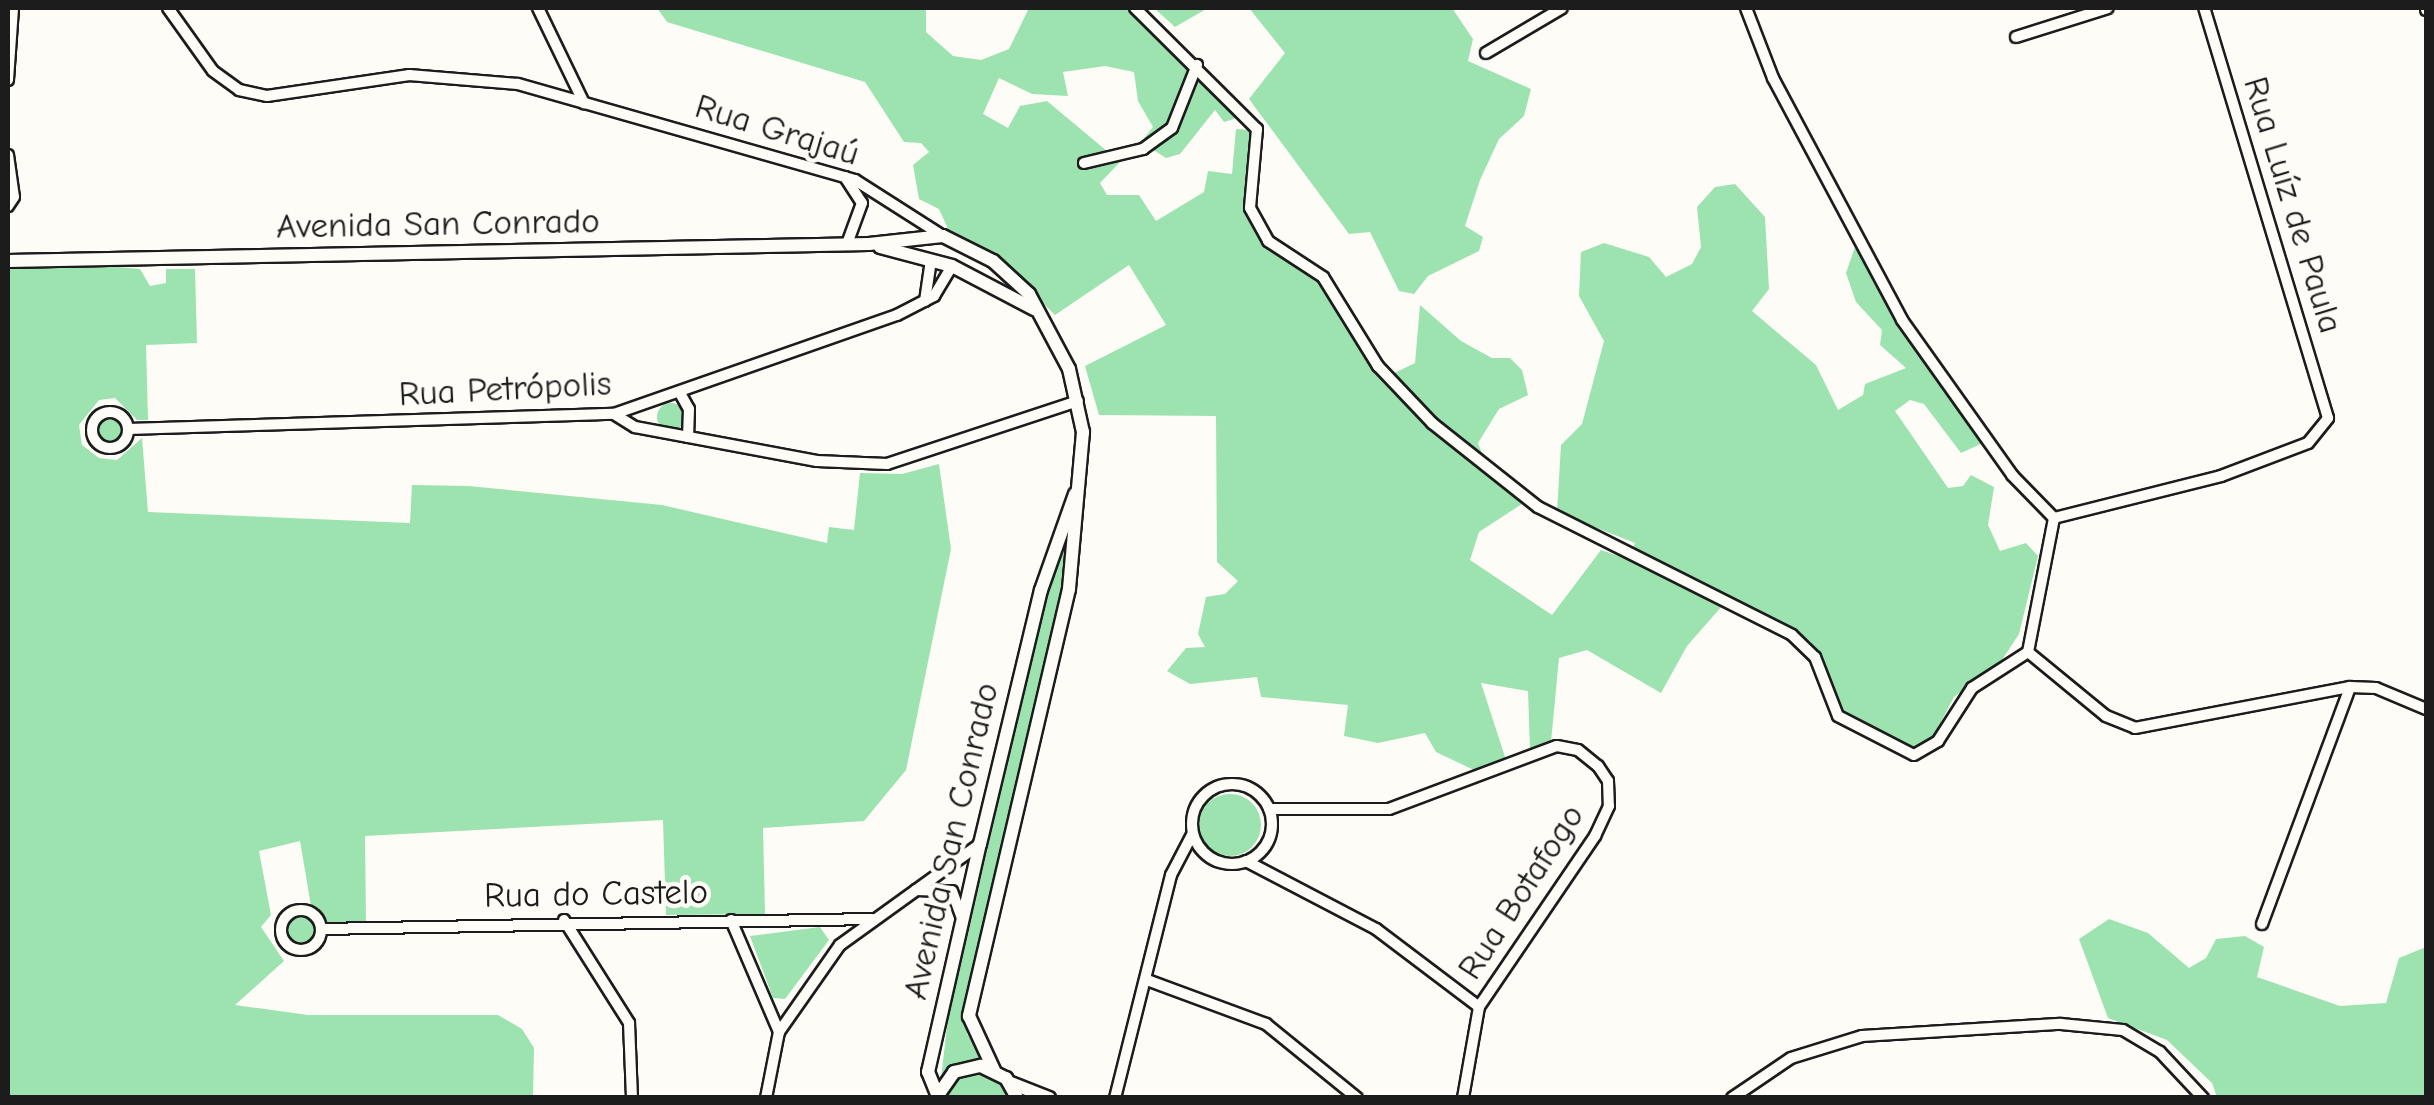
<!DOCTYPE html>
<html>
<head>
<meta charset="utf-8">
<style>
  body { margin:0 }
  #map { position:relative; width:2434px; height:1105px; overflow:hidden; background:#fdfcf7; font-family:"Comic Neue",sans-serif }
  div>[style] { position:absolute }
  .green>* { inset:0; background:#9de3af }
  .round { border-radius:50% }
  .roads { filter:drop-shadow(2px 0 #1c1c1c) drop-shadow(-2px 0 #1c1c1c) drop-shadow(0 2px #1c1c1c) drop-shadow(0 -2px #1c1c1c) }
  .minor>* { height:10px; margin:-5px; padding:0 5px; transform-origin:5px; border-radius:5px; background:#fdfcf7 }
  .minor>.ring { margin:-5px; padding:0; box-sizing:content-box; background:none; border:10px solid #fdfcf7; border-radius:50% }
  .tertiary>* { height:12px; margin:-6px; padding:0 6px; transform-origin:6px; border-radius:6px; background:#fdfcf7 }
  span { translate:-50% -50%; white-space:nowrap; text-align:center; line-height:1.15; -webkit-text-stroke:9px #fdfcf7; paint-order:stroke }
  .street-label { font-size:35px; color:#1c1c1c }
  .frame { position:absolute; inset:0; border:10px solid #1c1c1c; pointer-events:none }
</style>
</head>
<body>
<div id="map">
  <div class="green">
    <div style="clip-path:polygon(657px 8px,926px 8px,926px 32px,953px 56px,981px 60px,1009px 49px,1029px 8px,1129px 8px,1237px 112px,1234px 119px,1224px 122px,1215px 110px,1180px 154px,1166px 158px,1141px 142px,1153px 127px,1138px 101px,1134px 72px,1105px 66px,1063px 72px,1068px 96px,1032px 94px,999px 78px,983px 114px,1008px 128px,1020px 106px,1047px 101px,1120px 162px,1100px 183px,1107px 195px,1139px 195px,1156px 221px,1204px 192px,1208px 171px,1232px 174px,1236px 129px,1251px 130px,1244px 210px,1262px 241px,1323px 282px,1390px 375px,1415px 363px,1420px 305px,1461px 341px,1492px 358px,1510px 358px,1522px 370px,1528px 395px,1499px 409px,1478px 443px,1492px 479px,1525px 502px,1479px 532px,1470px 560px,1552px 615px,1601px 550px,1630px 560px,1635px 543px,1557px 512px,1561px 445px,1582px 424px,1604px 341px,1579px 296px,1581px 252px,1604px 243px,1649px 257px,1666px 277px,1692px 264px,1701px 247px,1697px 207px,1715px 187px,1735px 184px,1765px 217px,1769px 289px,1752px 311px,1816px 365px,1838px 410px,1863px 395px,1865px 384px,1906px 368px,1880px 345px,1882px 330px,1856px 302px,1846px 273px,1856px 244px,1985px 442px,1961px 453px,1924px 404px,1910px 400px,1895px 411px,1948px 488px,1963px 486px,1971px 475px,1994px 487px,1988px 525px,2000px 551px,2026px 543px,2038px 556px,2019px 634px,2002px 660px,1954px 697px,1932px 739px,1917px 750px,1846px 718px,1810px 641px,1729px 598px,1687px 646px,1661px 693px,1587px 650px,1559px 658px,1551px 742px,1530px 749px,1528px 691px,1481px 683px,1506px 760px,1476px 771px,1436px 752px,1425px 733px,1378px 743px,1344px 736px,1348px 705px,1261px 697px,1257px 677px,1190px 684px,1167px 671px,1186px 648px,1205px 647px,1198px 634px,1206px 597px,1225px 594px,1238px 581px,1217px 562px,1216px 416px,1099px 415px,1085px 366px,1166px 325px,1129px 265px,1055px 315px,1018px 278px,953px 240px,939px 209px,919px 199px,913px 165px,929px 152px,921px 143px,904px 142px,865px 82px,667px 22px)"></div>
    <div style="clip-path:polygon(1154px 8px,1208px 8px,1175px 27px)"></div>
    <div style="clip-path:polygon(1249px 8px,1452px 8px,1473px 39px,1468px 61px,1531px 89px,1524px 116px,1499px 139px,1480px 180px,1465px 226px,1483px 237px,1479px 251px,1428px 276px,1414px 294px,1399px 291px,1370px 232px,1349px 234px,1249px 99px,1285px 53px)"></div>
    <div style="clip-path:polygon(8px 257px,140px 269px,150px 286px,166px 283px,166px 269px,195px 269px,197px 343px,146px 345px,148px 420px,137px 420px,115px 398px,99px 400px,79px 425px,82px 445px,99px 458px,117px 460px,142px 438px,148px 512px,410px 523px,412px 485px,468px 486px,662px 505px,827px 543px,829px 527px,854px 530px,860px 473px,902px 474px,939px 464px,951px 549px,906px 770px,864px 821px,763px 828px,765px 914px,666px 915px,663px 820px,365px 836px,366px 923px,322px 922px,311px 906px,300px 841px,259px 851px,271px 915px,261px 927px,284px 961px,235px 1005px,308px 1015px,498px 1015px,522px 1029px,534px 1048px,533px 1097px,8px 1098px)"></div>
    <div class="round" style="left:657px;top:403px;width:28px;height:28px"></div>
    <div class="round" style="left:96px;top:418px;width:26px;height:26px"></div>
    <div style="clip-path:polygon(1075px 531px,966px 999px,967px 1034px,988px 1063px,967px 1062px,941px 1079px,948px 1018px,1047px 593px,1065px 532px)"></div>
    <div class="round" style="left:1199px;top:794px;width:62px;height:62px"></div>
    <div class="round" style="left:286px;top:914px;width:32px;height:32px"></div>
    <div style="clip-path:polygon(2109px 919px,2148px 933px,2189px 968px,2206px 958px,2216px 939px,2245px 936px,2264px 947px,2257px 977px,2340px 1006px,2386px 1003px,2399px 958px,2426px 947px,2426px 1097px,2217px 1097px,2212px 1083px,2167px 1040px,2108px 1018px,2079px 939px)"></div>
    <div style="clip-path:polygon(820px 927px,829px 940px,785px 999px,773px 998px,750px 936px)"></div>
    <div style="clip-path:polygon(981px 1072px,1000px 1082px,1009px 1097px,943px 1098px,960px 1076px)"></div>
  </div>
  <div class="roads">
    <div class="minor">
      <div style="left:168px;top:8px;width:77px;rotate:54.5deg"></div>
      <div style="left:213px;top:71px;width:32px;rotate:36deg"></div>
      <div style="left:239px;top:90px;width:29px;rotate:12deg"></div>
      <div style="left:267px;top:96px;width:144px;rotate:-8.4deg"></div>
      <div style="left:409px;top:75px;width:109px;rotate:4.7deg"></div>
      <div style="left:518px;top:84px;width:350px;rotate:15.9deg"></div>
      <div style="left:855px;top:180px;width:104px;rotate:32.5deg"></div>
      <div style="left:538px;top:8px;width:106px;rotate:64.2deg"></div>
      <div style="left:1135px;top:8px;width:172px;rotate:44.8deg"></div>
      <div style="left:1257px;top:129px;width:79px;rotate:95.1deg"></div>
      <div style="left:1250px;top:208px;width:38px;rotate:61deg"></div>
      <div style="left:1268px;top:241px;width:66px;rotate:33.2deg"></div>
      <div style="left:1323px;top:277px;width:105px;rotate:58.3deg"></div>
      <div style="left:1378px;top:366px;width:79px;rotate:46.5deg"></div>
      <div style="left:1432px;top:423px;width:135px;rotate:38.4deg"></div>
      <div style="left:1538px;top:507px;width:284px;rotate:26.7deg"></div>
      <div style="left:1792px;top:635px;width:32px;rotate:44deg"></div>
      <div style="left:1815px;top:657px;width:63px;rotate:68.7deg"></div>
      <div style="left:1838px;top:716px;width:85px;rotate:27.2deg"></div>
      <div style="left:1914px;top:755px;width:28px;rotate:-30deg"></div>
      <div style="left:1938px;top:741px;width:63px;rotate:-57.3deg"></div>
      <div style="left:1972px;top:688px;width:67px;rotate:-32.7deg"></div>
      <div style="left:1746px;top:8px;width:75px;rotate:68.9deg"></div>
      <div style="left:1773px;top:78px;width:274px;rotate:61.9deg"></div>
      <div style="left:1902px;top:320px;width:190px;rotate:54.6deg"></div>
      <div style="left:2012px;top:475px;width:60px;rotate:45.7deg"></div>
      <div style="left:2426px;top:8px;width:2px;rotate:90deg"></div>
      <div style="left:2016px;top:37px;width:96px;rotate:-17.5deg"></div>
      <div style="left:1486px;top:53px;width:88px;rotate:-30.6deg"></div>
      <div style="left:8px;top:80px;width:72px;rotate:-86deg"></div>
      <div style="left:8px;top:155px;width:42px;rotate:81.9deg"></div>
      <div style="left:14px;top:197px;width:11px;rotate:124deg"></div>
      <div style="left:1084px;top:163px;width:61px;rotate:-13.3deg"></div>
      <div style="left:1143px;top:149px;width:36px;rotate:-36deg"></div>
      <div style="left:1172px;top:128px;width:68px;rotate:-68.4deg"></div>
      <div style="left:845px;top:177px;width:31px;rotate:57deg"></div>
      <div style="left:862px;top:203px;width:44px;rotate:110.1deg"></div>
      <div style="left:925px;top:301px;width:41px;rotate:-81.7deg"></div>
      <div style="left:680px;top:393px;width:18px;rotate:61deg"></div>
      <div style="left:689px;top:409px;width:28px;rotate:92deg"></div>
      <div class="ring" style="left:92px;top:412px;width:26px;height:26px"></div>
      <div style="left:614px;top:414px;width:25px;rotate:32deg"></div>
      <div style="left:635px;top:427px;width:185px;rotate:10.6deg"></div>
      <div style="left:817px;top:461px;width:70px;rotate:2.5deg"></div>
      <div style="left:887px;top:464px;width:201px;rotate:-18.3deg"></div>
      <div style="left:128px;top:429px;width:486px;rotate:-1.8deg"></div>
      <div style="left:614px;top:414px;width:300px;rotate:-19.3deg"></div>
      <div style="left:897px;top:315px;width:42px;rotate:-27.2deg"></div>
      <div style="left:934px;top:296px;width:35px;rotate:-59deg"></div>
      <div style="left:2054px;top:518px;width:172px;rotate:-14.1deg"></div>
      <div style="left:2221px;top:476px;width:93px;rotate:-20.8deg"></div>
      <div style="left:2308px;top:443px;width:32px;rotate:-51deg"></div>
      <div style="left:2328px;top:418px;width:428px;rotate:-106.8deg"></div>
      <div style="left:2028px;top:652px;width:101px;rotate:39.4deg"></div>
      <div style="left:2106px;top:716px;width:31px;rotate:22deg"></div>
      <div style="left:2135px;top:728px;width:219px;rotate:-10.8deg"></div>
      <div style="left:2350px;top:687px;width:26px;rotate:2deg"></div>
      <div style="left:2376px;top:688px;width:54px;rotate:22.8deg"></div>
      <div style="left:2028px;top:652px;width:136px;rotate:-79deg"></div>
      <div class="ring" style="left:1192px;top:784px;width:70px;height:70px"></div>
      <div style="left:1269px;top:809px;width:120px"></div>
      <div style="left:1389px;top:809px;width:179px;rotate:-20.6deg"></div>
      <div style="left:1557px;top:746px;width:21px;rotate:11deg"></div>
      <div style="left:1578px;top:750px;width:26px;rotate:39deg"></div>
      <div style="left:1598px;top:766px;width:18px;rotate:56deg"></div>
      <div style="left:1608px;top:781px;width:25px;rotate:88deg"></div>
      <div style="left:1609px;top:806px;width:33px;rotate:115deg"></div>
      <div style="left:1595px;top:836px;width:207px;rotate:124.2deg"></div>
      <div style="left:1479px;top:1007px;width:92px;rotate:100deg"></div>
      <div style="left:1246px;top:861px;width:147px;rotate:27.6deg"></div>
      <div style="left:1376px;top:929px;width:129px;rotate:37.1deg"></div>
      <div style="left:916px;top:890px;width:36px;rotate:2deg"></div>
      <div style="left:952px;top:891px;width:27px;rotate:70deg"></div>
      <div class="ring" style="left:281px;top:910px;width:30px;height:30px"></div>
      <div style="left:564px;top:920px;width:122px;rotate:57.7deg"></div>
      <div style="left:629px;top:1023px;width:75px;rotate:87.7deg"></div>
      <div style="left:731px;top:920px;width:122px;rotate:66.8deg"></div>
      <div style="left:2262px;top:924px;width:253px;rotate:-69.6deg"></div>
      <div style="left:321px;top:929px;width:551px;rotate:-1.04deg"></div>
      <div style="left:1147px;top:980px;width:127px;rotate:20.3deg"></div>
      <div style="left:1266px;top:1024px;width:117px;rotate:39.1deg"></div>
      <div style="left:766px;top:1098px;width:67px;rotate:-78.9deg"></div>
      <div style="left:779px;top:1032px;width:106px;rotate:-55deg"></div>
      <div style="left:840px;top:945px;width:173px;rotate:-35.8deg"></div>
      <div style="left:1115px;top:1098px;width:230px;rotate:-75.9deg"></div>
      <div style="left:1171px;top:875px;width:47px;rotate:-62.4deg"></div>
      <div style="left:1732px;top:1098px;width:71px;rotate:-34.1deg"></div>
      <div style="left:1791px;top:1058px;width:74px;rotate:-17.2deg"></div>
      <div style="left:1862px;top:1036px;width:199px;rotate:-3.5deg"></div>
      <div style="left:2061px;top:1024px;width:62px;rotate:5.5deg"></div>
      <div style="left:2123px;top:1030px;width:43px;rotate:30.7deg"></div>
      <div style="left:2160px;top:1052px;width:63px;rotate:46.9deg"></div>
    </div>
    <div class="tertiary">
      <div style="left:943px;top:236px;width:56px;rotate:26.6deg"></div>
      <div style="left:993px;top:261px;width:49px;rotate:42.5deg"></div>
      <div style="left:1029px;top:294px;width:85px;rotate:61.9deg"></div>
      <div style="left:1069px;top:369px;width:65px;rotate:77.5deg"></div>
      <div style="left:1083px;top:432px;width:158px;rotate:95.1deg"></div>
      <div style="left:1069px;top:589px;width:439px;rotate:103.2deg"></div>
      <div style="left:969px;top:1016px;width:60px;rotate:65.2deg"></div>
      <div style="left:880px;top:247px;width:74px;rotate:14.8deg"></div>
      <div style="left:952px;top:266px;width:93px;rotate:27.7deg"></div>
      <div style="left:8px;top:261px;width:861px;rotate:-1.13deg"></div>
      <div style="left:869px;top:244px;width:74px;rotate:-6.2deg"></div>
      <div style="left:1011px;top:1083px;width:41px;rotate:21.5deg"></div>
      <div style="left:937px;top:1094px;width:24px;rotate:-112deg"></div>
      <div style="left:928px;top:1072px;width:234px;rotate:-77.2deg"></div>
      <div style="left:980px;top:844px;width:261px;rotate:-76.5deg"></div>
      <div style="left:1041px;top:590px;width:102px;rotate:-70.5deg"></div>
      <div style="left:936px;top:1098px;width:32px;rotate:-55deg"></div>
      <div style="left:954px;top:1072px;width:28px;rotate:-13deg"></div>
      <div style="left:981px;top:1066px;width:28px;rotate:26deg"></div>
      <div style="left:1006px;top:1078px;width:23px;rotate:61deg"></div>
    </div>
  </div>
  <div class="street-label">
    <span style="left:777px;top:130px;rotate:17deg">Rua Grajaú</span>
    <span style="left:2293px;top:205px;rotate:73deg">Rua Luíz de Paula</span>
    <span style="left:438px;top:224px;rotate:-1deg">Avenida San Conrado</span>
    <span style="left:505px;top:389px;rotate:-3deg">Rua Petrópolis</span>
    <span style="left:951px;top:841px;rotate:-77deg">Avenida San Conrado</span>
    <span style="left:1521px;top:892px;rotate:-57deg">Rua Botafogo</span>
    <span style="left:596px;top:894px;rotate:-1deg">Rua do Castelo</span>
  </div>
  <div class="frame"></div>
</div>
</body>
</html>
